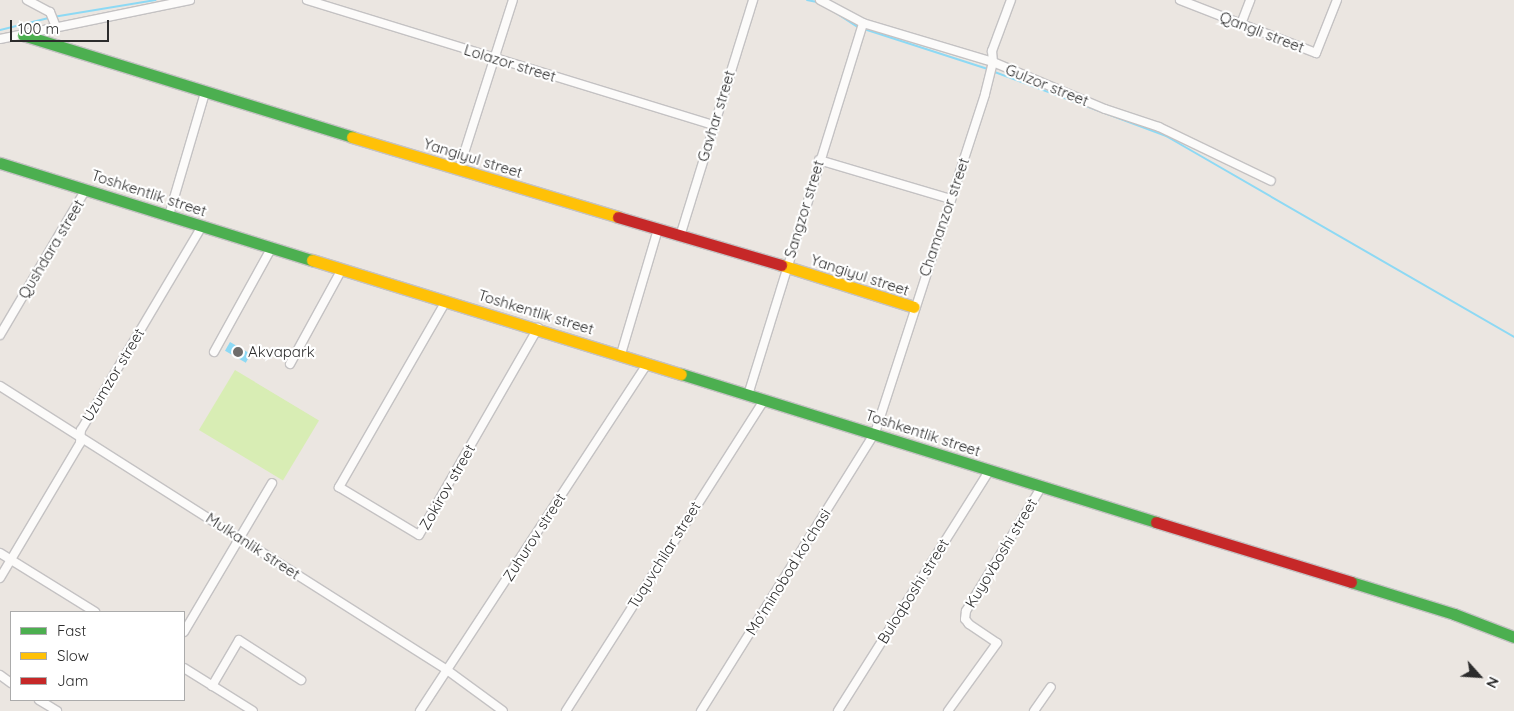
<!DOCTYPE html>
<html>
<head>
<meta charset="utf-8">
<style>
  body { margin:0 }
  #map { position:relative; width:1514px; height:711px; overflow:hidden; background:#ebe6e1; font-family:Quicksand,sans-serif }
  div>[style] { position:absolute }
  .pitch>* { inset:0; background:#d8edb4; transform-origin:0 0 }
  .water>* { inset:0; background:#8dd9f4; transform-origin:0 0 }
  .stream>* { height:2px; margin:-1px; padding:0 1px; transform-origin:1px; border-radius:1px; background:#8dd9f4 }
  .roads { filter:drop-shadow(1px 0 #c4c2c3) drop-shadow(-1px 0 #c4c2c3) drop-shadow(0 1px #c4c2c3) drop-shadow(0 -1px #c4c2c3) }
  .street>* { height:8px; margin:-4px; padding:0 4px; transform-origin:4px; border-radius:4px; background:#fcfbfa }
  .fast>* { height:11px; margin:-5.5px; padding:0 5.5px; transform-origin:5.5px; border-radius:5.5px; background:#4caf50 }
  .slow>* { height:11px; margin:-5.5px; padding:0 5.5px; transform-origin:5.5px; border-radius:5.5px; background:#ffc107 }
  .jam>* { height:11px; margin:-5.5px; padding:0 5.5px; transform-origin:5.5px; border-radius:5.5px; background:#c62828 }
  .dots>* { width:14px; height:14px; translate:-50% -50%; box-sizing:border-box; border:2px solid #fff; border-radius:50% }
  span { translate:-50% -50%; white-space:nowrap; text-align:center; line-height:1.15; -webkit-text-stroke:4.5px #fff; paint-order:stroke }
  .street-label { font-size:15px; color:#2c2c2c }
  .poi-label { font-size:15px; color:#2c2c2c }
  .left { translate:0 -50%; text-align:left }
  .legend { position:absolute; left:10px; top:611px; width:175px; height:90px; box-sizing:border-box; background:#fff; border:1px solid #ababab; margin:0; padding:6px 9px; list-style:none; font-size:15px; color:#2c2c2c }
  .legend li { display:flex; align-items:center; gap:10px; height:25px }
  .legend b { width:25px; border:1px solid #ababab }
  .north { position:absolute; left:1454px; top:651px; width:50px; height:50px; -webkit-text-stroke:4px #fff; paint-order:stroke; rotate:116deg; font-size:14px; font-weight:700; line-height:20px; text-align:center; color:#2c2c2c }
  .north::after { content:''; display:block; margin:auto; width:18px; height:22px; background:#2c2c2c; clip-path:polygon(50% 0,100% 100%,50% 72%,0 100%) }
  .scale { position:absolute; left:10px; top:20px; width:99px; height:22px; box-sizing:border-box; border:2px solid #2c2c2c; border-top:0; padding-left:6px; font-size:15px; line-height:18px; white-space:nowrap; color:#2c2c2c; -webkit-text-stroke:4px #fff; paint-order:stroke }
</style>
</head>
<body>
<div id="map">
  <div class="pitch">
    <div style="left:235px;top:370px;width:98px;height:70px;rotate:31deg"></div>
  </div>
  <div class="water">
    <div style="left:230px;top:342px;width:24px;height:10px;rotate:30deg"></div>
  </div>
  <div class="stream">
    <div style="left:807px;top:0;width:10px;rotate:11deg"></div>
    <div style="left:836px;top:13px;width:27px;rotate:33deg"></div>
    <div style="left:53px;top:17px;width:104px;rotate:-9.4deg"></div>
    <div style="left:864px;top:29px;width:130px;rotate:17.9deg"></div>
    <div style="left:0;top:30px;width:50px;rotate:-13.8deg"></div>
    <div style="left:992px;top:71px;width:186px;rotate:20.5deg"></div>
    <div style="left:1166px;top:136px;width:402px;rotate:30deg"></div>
  </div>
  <div class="roads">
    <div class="street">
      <div style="left:27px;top:0;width:26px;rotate:28deg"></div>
      <div style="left:50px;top:12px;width:16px;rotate:68deg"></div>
      <div style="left:307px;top:0;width:425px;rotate:17.1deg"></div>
      <div style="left:820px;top:0;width:49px;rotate:28.1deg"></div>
      <div style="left:863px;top:23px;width:136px;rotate:16.7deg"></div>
      <div style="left:993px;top:62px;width:121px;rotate:22.8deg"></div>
      <div style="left:1105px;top:109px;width:57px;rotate:18.4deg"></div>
      <div style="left:1159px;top:127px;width:124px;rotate:25.7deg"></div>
      <div style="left:1180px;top:0;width:146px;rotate:21.3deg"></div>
      <div style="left:1316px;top:53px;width:57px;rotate:-68.4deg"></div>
      <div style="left:1241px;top:24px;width:26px;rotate:-69deg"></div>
      <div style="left:0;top:39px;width:194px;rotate:-11.6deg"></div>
      <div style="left:819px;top:160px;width:138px;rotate:16.5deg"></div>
      <div style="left:459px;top:169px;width:177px;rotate:-72.3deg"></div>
      <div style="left:169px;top:215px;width:127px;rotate:-73.6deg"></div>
      <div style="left:681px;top:233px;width:244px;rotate:-72.8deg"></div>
      <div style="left:446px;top:301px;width:215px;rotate:119.9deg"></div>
      <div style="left:339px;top:487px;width:93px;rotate:31deg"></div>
      <div style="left:419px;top:535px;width:239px;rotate:-60.1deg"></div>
      <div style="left:0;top:335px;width:169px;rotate:-59.5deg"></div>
      <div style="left:214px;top:352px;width:120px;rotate:-61.1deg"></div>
      <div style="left:621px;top:354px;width:130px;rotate:-73.5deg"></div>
      <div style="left:290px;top:364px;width:108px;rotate:-61.3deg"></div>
      <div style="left:0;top:386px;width:530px;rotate:32.43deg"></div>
      <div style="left:447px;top:670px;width:69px;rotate:36.2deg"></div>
      <div style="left:748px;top:395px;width:389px;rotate:-72.8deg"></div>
      <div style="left:0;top:553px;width:112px;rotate:31.8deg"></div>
      <div style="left:0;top:578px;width:157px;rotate:-59.3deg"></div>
      <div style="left:80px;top:443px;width:13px;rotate:-86deg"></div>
      <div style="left:81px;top:430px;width:237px;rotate:-59.3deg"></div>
      <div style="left:184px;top:632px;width:173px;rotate:-59.4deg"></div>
      <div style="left:184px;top:668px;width:81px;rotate:31.9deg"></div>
      <div style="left:0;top:675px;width:14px;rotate:36deg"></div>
      <div style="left:212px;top:686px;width:53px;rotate:-59.6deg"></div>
      <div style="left:239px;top:640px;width:74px;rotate:32.8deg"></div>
      <div style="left:39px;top:700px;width:21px;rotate:31deg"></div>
      <div style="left:420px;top:711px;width:416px;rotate:-56.8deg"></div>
      <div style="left:566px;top:711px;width:369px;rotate:-57.5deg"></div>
      <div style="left:701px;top:711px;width:328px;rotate:-58deg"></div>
      <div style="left:875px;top:433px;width:356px;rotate:-72deg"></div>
      <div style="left:985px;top:94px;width:33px;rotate:-76deg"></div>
      <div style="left:993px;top:62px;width:11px;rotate:-95deg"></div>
      <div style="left:992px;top:51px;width:54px;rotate:-69.6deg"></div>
      <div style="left:838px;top:711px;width:284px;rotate:-57.8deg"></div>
      <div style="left:948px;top:711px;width:84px;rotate:-54.2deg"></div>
      <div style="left:997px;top:643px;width:34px;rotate:-146deg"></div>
      <div style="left:969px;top:624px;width:6px;rotate:-129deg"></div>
      <div style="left:965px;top:619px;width:8px;rotate:-83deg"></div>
      <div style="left:966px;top:611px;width:146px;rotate:-58.7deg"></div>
      <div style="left:1034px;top:711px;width:29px;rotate:-55deg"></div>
    </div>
    <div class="fast">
      <div style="left:23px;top:35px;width:344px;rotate:17.2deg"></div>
      <div style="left:0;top:163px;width:327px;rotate:17.3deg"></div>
      <div style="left:681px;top:374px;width:498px;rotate:17.3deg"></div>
      <div style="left:1351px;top:582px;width:108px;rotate:17.3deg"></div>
      <div style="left:1454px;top:614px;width:64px;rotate:21deg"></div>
    </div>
    <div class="slow">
      <div style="left:352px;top:137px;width:278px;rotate:16.7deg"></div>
      <div style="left:312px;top:260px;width:386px;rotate:17.2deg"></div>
      <div style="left:781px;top:265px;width:139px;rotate:17.5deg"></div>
    </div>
    <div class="jam">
      <div style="left:618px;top:217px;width:170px;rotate:16.4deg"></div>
      <div style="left:1156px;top:522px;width:204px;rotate:17.1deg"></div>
    </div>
  </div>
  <div class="dots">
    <div style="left:238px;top:352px;background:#6f6d6b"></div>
  </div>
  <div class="street-label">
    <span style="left:1262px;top:32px;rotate:21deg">Qangli street</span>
    <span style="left:510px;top:63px;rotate:17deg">Lolazor street</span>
    <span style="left:1047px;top:85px;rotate:22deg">Gulzor street</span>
    <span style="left:716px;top:116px;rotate:-73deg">Gavhar street</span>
    <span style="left:473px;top:158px;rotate:17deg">Yangiyul street</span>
    <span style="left:149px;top:193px;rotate:18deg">Toshkentlik street</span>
    <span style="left:804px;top:209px;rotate:-73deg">Sangzor street</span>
    <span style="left:944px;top:217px;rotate:-71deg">Chamanzor street</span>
    <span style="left:51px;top:249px;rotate:-59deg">Qushdara street</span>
    <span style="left:860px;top:275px;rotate:18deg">Yangiyul street</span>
    <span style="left:536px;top:312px;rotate:17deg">Toshkentlik street</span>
    <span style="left:113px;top:375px;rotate:-59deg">Uzumzor street</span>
    <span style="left:923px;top:433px;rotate:18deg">Toshkentlik street</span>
    <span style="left:447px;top:487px;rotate:-60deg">Zokirov street</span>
    <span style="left:534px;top:537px;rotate:-57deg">Zuhurov street</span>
    <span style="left:253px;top:546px;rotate:33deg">Mulkanlik street</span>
    <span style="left:1001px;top:553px;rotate:-59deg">Kuyovboshi street</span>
    <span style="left:664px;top:555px;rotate:-58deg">Tuquvchilar street</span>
    <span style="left:788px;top:572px;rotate:-58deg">Mo'minobod ko'chasi</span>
    <span style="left:913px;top:591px;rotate:-58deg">Buloqboshi street</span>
  </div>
  <div class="poi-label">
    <span class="left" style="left:248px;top:352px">Akvapark</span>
  </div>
  <ul class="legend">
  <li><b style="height:6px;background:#4caf50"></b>Fast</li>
  <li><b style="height:6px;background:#ffc107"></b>Slow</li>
  <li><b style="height:6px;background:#c62828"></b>Jam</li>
  </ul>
  <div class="north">N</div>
  <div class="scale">100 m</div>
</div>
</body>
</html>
